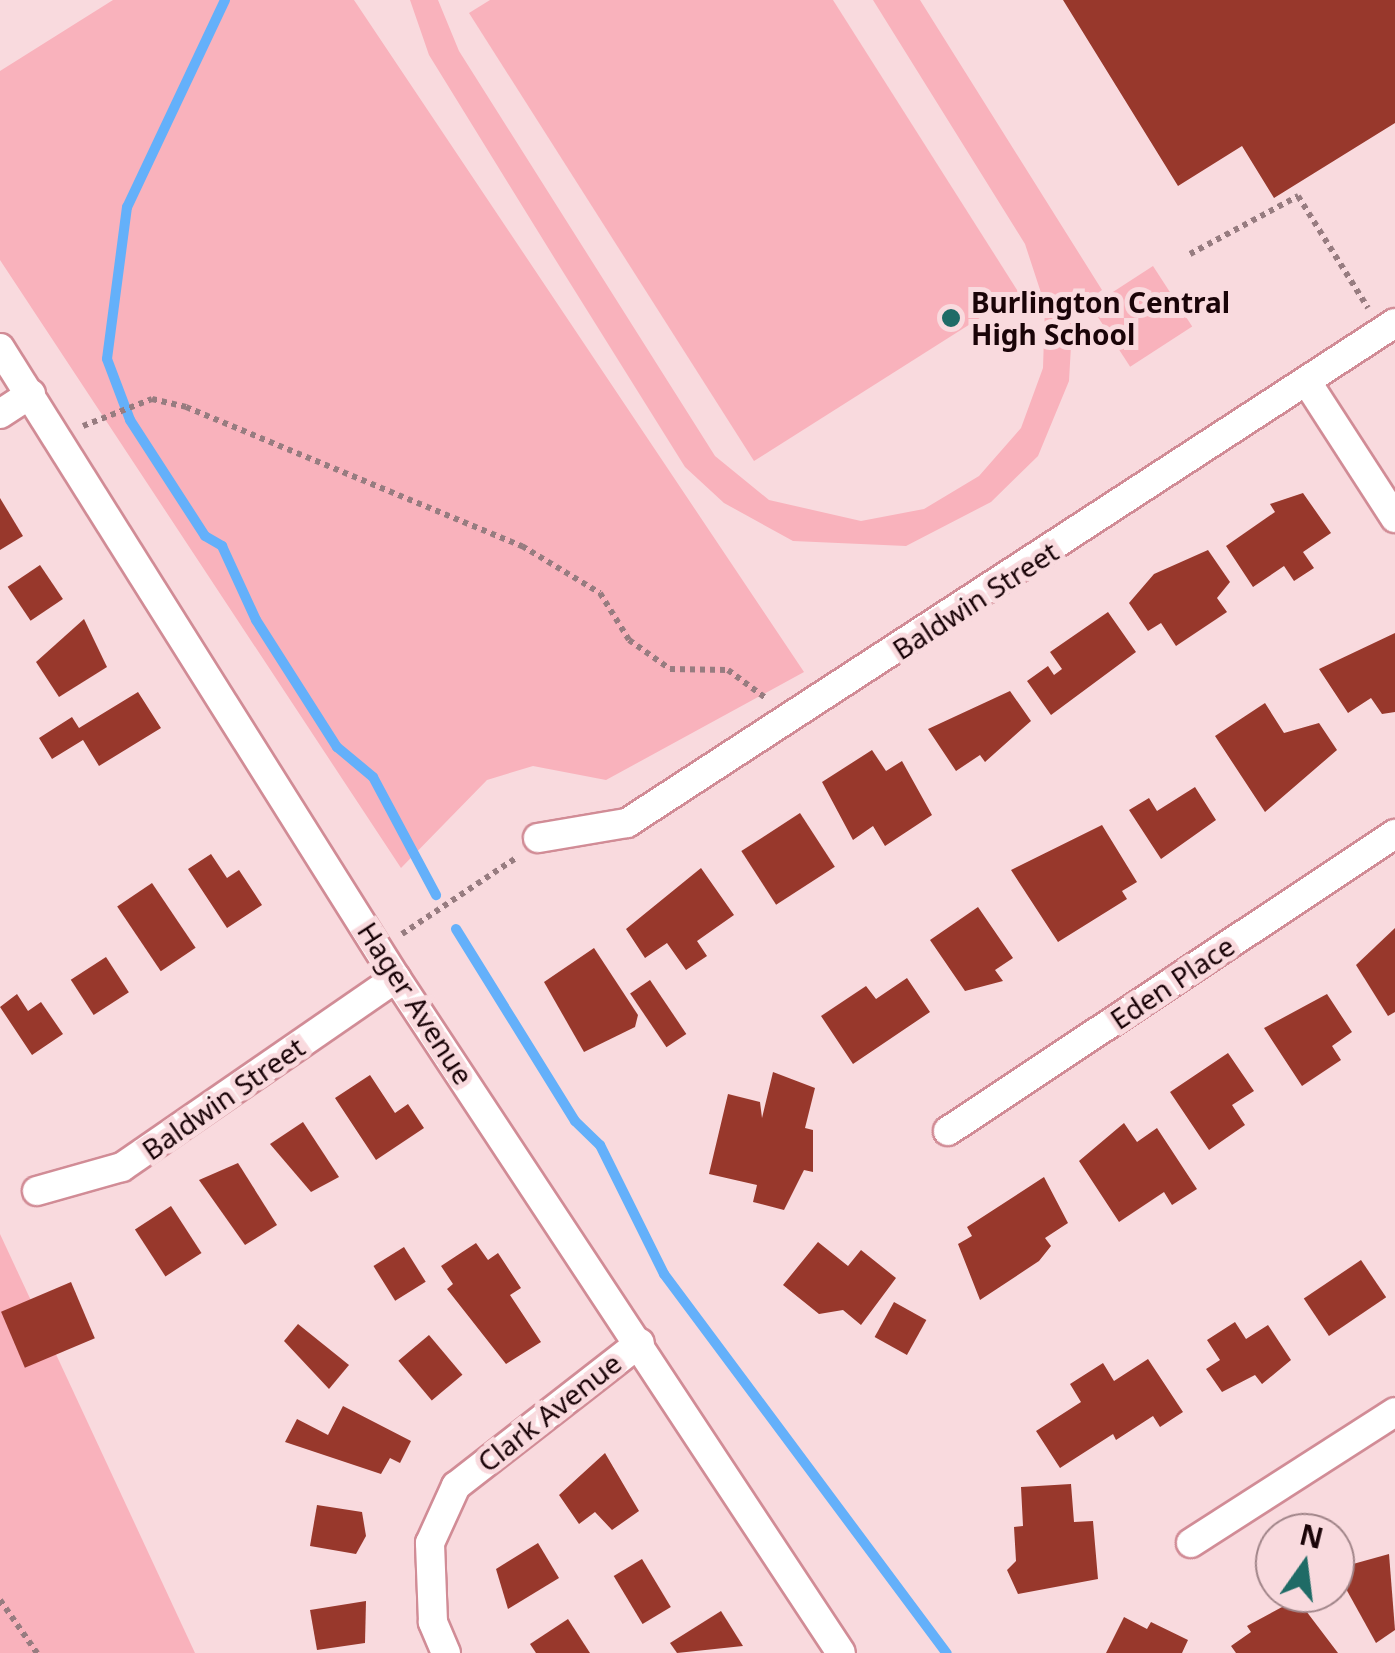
<!DOCTYPE html>
<html>
<head>
<meta charset="utf-8">
<style>
  body { margin:0 }
  #map { position:relative; width:1395px; height:1653px; overflow:hidden; background:#f9dade; font-family:"Noto Sans",sans-serif }
  div>[style] { position:absolute }
  .green>* { inset:0; background:#f9b2bc; transform-origin:0 0 }
  .stream>* { height:10px; margin:-5px; padding:0 5px; transform-origin:5px; border-radius:5px; background:#64b0fa }
  .building>* { inset:0; background:#98382c; transform-origin:0 0 }
  .path>* { height:6px; margin-top:-3px; transform-origin:0; background:repeating-linear-gradient(90deg,#977c80 0 5px,transparent 0 10px) }
  .roads { filter:drop-shadow(2px 0 #d18c96) drop-shadow(-2px 0 #d18c96) drop-shadow(0 2px #d18c96) drop-shadow(0 -2px #d18c96) }
  .minor>* { height:28px; margin:-14px; padding:0 14px; transform-origin:14px; border-radius:14px; background:#fff }
  .dots>* { width:28px; height:28px; translate:-50% -50%; box-sizing:border-box; border:5px solid #f9dade; border-radius:50% }
  span { translate:-50% -50%; white-space:nowrap; text-align:center; line-height:1.15; -webkit-text-stroke:10px #f9dade; paint-order:stroke }
  .poi-label { font-size:28px; color:#1a0408; font-weight:700 }
  .left { translate:0 -50%; text-align:left }
  .street-label { font-size:28px; color:#1a0408 }
  .north { position:absolute; left:1255px; top:1513px; width:100px; height:100px; box-sizing:border-box; background:#f9dade; border:2px solid #a08488; border-radius:50%; rotate:14deg; font-size:28px; font-weight:700; line-height:40px; text-align:center; color:#1a0408 }
  .north::after { content:''; display:block; margin:auto; width:35px; height:45px; background:#1f6b66; clip-path:polygon(50% 0,100% 100%,50% 72%,0 100%) }
</style>
</head>
<body>
<div id="map">
  <div class="green">
    <div style="clip-path:polygon(113px 0,354px 0,804px 672px,606px 780px,533px 766px,487px 780px,401px 868px,0 260px,0 71px)"></div>
    <div style="clip-path:polygon(410px 0,438px 0,459px 51px,715px 456px,769px 500px,861px 521px,924px 509px,979px 476px,1021px 428px,1043px 368px,1045px 305px,1025px 244px,873px 0,920px 0,1102px 290px,1073px 310px,1069px 381px,1038px 456px,991px 502px,906px 546px,793px 541px,724px 503px,685px 467px,555px 259px,429px 55px)"></div>
    <div style="clip-path:polygon(490px 0,833px 0,1019px 293px,754px 461px,469px 13px)"></div>
    <div style="left:1153px;top:266px;width:72px;height:74px;rotate:57deg"></div>
    <div style="clip-path:polygon(0 1234px,195px 1653px,0 1653px)"></div>
  </div>
  <div class="stream">
    <div style="left:225px;top:0;width:229px;rotate:115.3deg"></div>
    <div style="left:127px;top:207px;width:153px;rotate:97.5deg"></div>
    <div style="left:107px;top:359px;width:65px;rotate:69.3deg"></div>
    <div style="left:130px;top:420px;width:138px;rotate:57.1deg"></div>
    <div style="left:205px;top:536px;width:20px;rotate:30deg"></div>
    <div style="left:222px;top:546px;width:81px;rotate:65.3deg"></div>
    <div style="left:256px;top:620px;width:151px;rotate:57.5deg"></div>
    <div style="left:337px;top:747px;width:47px;rotate:39.8deg"></div>
    <div style="left:373px;top:777px;width:134px;rotate:61.9deg"></div>
    <div style="left:456px;top:929px;width:226px;rotate:58.2deg"></div>
    <div style="left:575px;top:1121px;width:35px;rotate:44deg"></div>
    <div style="left:600px;top:1145px;width:144px;rotate:63.6deg"></div>
    <div style="left:664px;top:1274px;width:473px;rotate:53.3deg"></div>
  </div>
  <div class="building">
    <div style="clip-path:polygon(1063px 0,1395px 0,1395px 123px,1274px 198px,1242px 146px,1178px 186px)"></div>
    <div style="clip-path:polygon(1303px 493px,1331px 533px,1303px 552px,1314px 568px,1294px 581px,1284px 566px,1253px 587px,1226px 546px,1275px 512px,1270px 504px)"></div>
    <div style="clip-path:polygon(0 498px,23px 536px,0 550px)"></div>
    <div style="clip-path:polygon(1208px 550px,1230px 582px,1217px 598px,1227px 612px,1176px 646px,1161px 623px,1148px 631px,1129px 603px,1154px 574px)"></div>
    <div style="left:40px;top:565px;width:41px;height:39px;rotate:56deg"></div>
    <div style="clip-path:polygon(1108px 612px,1136px 652px,1051px 715px,1027px 681px,1048px 666px,1054px 675px,1062px 669px,1050px 652px)"></div>
    <div style="clip-path:polygon(84px 619px,107px 667px,59px 697px,36px 662px)"></div>
    <div style="clip-path:polygon(1395px 633px,1395px 712px,1382px 714px,1371px 698px,1348px 713px,1319px 669px)"></div>
    <div style="clip-path:polygon(1010px 691px,1031px 721px,985px 762px,980px 755px,956px 771px,928px 729px)"></div>
    <div style="clip-path:polygon(138px 692px,161px 728px,99px 766px,83px 740px,52px 759px,39px 738px,72px 717px,79px 728px)"></div>
    <div style="clip-path:polygon(1265px 703px,1284px 733px,1319px 723px,1337px 750px,1265px 812px,1215px 736px)"></div>
    <div style="clip-path:polygon(872px 750px,886px 771px,902px 761px,932px 815px,885px 846px,873px 826px,853px 840px,822px 782px)"></div>
    <div style="clip-path:polygon(1195px 787px,1216px 820px,1161px 859px,1129px 810px,1149px 798px,1157px 811px)"></div>
    <div style="left:800px;top:813px;width:64px;height:70px;rotate:57deg"></div>
    <div style="clip-path:polygon(1102px 825px,1137px 882px,1122px 891px,1127px 899px,1058px 942px,1011px 870px)"></div>
    <div style="clip-path:polygon(211px 854px,227px 878px,239px 870px,262px 905px,227px 928px,188px 869px)"></div>
    <div style="clip-path:polygon(701px 868px,734px 915px,697px 941px,707px 956px,686px 970px,667px 943px,645px 958px,626px 929px)"></div>
    <div style="left:152px;top:883px;width:78px;height:42px;rotate:56deg"></div>
    <div style="clip-path:polygon(978px 907px,1013px 958px,995px 970px,1003px 981px,965px 991px,930px 940px)"></div>
    <div style="clip-path:polygon(1395px 928px,1395px 1012px,1388px 1016px,1356px 965px)"></div>
    <div style="clip-path:polygon(594px 948px,638px 1015px,635px 1027px,584px 1052px,544px 982px)"></div>
    <div style="left:106px;top:957px;width:42px;height:42px;rotate:57deg"></div>
    <div style="clip-path:polygon(907px 978px,930px 1012px,853px 1064px,821px 1016px,866px 986px,876px 999px)"></div>
    <div style="left:650px;top:980px;width:65px;height:24px;rotate:56deg"></div>
    <div style="clip-path:polygon(17px 994px,28px 1011px,41px 1002px,63px 1034px,32px 1055px,0 1007px)"></div>
    <div style="clip-path:polygon(1327px 994px,1352px 1032px,1332px 1046px,1341px 1060px,1302px 1086px,1264px 1028px)"></div>
    <div style="clip-path:polygon(1228px 1053px,1254px 1091px,1232px 1105px,1245px 1125px,1209px 1150px,1170px 1092px)"></div>
    <div style="clip-path:polygon(773px 1072px,815px 1088px,805px 1128px,813px 1130px,813px 1172px,804px 1170px,784px 1210px,753px 1202px,757px 1185px,709px 1174px,728px 1094px,760px 1102px,762px 1118px)"></div>
    <div style="clip-path:polygon(370px 1075px,395px 1113px,408px 1104px,424px 1128px,376px 1160px,335px 1098px)"></div>
    <div style="clip-path:polygon(303px 1122px,339px 1177px,311px 1192px,270px 1144px)"></div>
    <div style="clip-path:polygon(1124px 1123px,1137px 1142px,1157px 1128px,1197px 1189px,1172px 1205px,1164px 1192px,1119px 1222px,1079px 1161px)"></div>
    <div style="clip-path:polygon(238px 1163px,277px 1225px,245px 1245px,199px 1180px)"></div>
    <div style="clip-path:polygon(1044px 1177px,1068px 1223px,1045px 1238px,1051px 1246px,1039px 1261px,980px 1300px,958px 1244px,972px 1236px,967px 1227px)"></div>
    <div style="left:171px;top:1206px;width:56px;height:43px;rotate:57deg"></div>
    <div style="clip-path:polygon(818px 1242px,848px 1266px,861px 1250px,896px 1278px,861px 1325px,843px 1310px,819px 1314px,783px 1285px)"></div>
    <div style="clip-path:polygon(476px 1243px,488px 1260px,498px 1253px,521px 1288px,510px 1295px,541px 1342px,506px 1364px,447px 1289px,453px 1284px,441px 1266px)"></div>
    <div style="left:404px;top:1247px;width:41px;height:36px;rotate:58deg"></div>
    <div style="left:1361px;top:1260px;width:45px;height:69px;rotate:56deg"></div>
    <div style="left:71px;top:1282px;width:61px;height:76px;rotate:67deg"></div>
    <div style="left:894px;top:1302px;width:37px;height:40px;rotate:29deg"></div>
    <div style="clip-path:polygon(1235px 1322px,1246px 1339px,1268px 1325px,1291px 1360px,1262px 1384px,1255px 1375px,1222px 1392px,1206px 1369px,1220px 1360px,1207px 1340px)"></div>
    <div style="clip-path:polygon(298px 1324px,349px 1365px,329px 1389px,284px 1341px)"></div>
    <div style="left:429px;top:1335px;width:52px;height:40px;rotate:50deg"></div>
    <div style="clip-path:polygon(1148px 1359px,1183px 1412px,1160px 1427px,1153px 1416px,1116px 1440px,1113px 1434px,1060px 1468px,1036px 1431px,1081px 1402px,1070px 1384px,1103px 1363px,1114px 1381px)"></div>
    <div style="clip-path:polygon(343px 1406px,411px 1441px,400px 1463px,390px 1458px,381px 1474px,285px 1442px,297px 1419px,328px 1435px)"></div>
    <div style="clip-path:polygon(605px 1453px,639px 1511px,612px 1530px,595px 1512px,579px 1524px,559px 1495px)"></div>
    <div style="clip-path:polygon(1071px 1484px,1074px 1522px,1093px 1521px,1098px 1579px,1018px 1594px,1007px 1570px,1016px 1561px,1014px 1527px,1023px 1526px,1021px 1487px)"></div>
    <div style="clip-path:polygon(317px 1505px,362px 1512px,366px 1536px,356px 1554px,310px 1546px)"></div>
    <div style="clip-path:polygon(538px 1543px,559px 1578px,508px 1609px,496px 1569px)"></div>
    <div style="clip-path:polygon(1389px 1554px,1395px 1630px,1376px 1643px,1335px 1569px)"></div>
    <div style="left:642px;top:1559px;width:56px;height:33px;rotate:59deg"></div>
    <div style="clip-path:polygon(1297px 1599px,1338px 1653px,1236px 1653px,1231px 1646px,1251px 1632px,1247px 1626px)"></div>
    <div style="clip-path:polygon(366px 1601px,365px 1643px,317px 1650px,310px 1610px)"></div>
    <div style="clip-path:polygon(721px 1611px,743px 1646px,677px 1653px,670px 1643px)"></div>
    <div style="clip-path:polygon(1124px 1617px,1147px 1629px,1151px 1622px,1188px 1640px,1182px 1653px,1106px 1653px)"></div>
    <div style="clip-path:polygon(568px 1619px,590px 1653px,536px 1653px,530px 1644px)"></div>
  </div>
  <div class="path">
    <div style="left:1190px;top:254px;width:123px;rotate:-28.2deg"></div>
    <div style="left:1298px;top:196px;width:132px;rotate:58deg"></div>
    <div style="left:83px;top:426px;width:74px;rotate:-21.4deg"></div>
    <div style="left:152px;top:399px;width:35px;rotate:13deg"></div>
    <div style="left:186px;top:407px;width:364px;rotate:22.5deg"></div>
    <div style="left:522px;top:546px;width:91px;rotate:31.1deg"></div>
    <div style="left:600px;top:593px;width:55px;rotate:58.3deg"></div>
    <div style="left:629px;top:640px;width:50px;rotate:35.3deg"></div>
    <div style="left:670px;top:669px;width:58px;rotate:1deg"></div>
    <div style="left:728px;top:670px;width:49px;rotate:36.6deg"></div>
    <div style="left:402px;top:934px;width:137px;rotate:-33.7deg"></div>
    <div style="left:0;top:1600px;width:65px;rotate:55.1deg"></div>
  </div>
  <div class="roads">
    <div class="minor">
      <div style="left:0;top:348px;width:744px;rotate:57.85deg"></div>
      <div style="left:396px;top:978px;width:808px;rotate:56.6deg"></div>
      <div style="left:1307px;top:382px;width:162px;rotate:57.1deg"></div>
      <div style="left:0;top:414px;width:37px;rotate:-33deg"></div>
      <div style="left:538px;top:838px;width:90px;rotate:-9.6deg"></div>
      <div style="left:627px;top:823px;width:916px;rotate:-33.07deg"></div>
      <div style="left:948px;top:1131px;width:537px;rotate:-33.6deg"></div>
      <div style="left:37px;top:1191px;width:88px;rotate:-15.8deg"></div>
      <div style="left:122px;top:1167px;width:333px;rotate:-34.6deg"></div>
      <div style="left:1191px;top:1543px;width:242px;rotate:-32.7deg"></div>
      <div style="left:446px;top:1653px;width:34px;rotate:-113deg"></div>
      <div style="left:433px;top:1622px;width:79px;rotate:-92.2deg"></div>
      <div style="left:430px;top:1543px;width:63px;rotate:-65.5deg"></div>
      <div style="left:456px;top:1486px;width:233px;rotate:-37.9deg"></div>
    </div>
  </div>
  <div class="dots">
    <div style="left:951px;top:318px;background:#1f6b66"></div>
  </div>
  <div class="poi-label">
    <span class="left" style="left:971px;top:318px">Burlington Central<br>High School</span>
  </div>
  <div class="street-label">
    <span style="left:975px;top:600px;rotate:-33deg">Baldwin Street</span>
    <span style="left:1172px;top:982px;rotate:-34deg">Eden Place</span>
    <span style="left:416px;top:1003px;rotate:57deg">Hager Avenue</span>
    <span style="left:223px;top:1098px;rotate:-35deg">Baldwin Street</span>
    <span style="left:549px;top:1412px;rotate:-38deg">Clark Avenue</span>
  </div>
  <div class="north">N</div>
</div>
</body>
</html>
